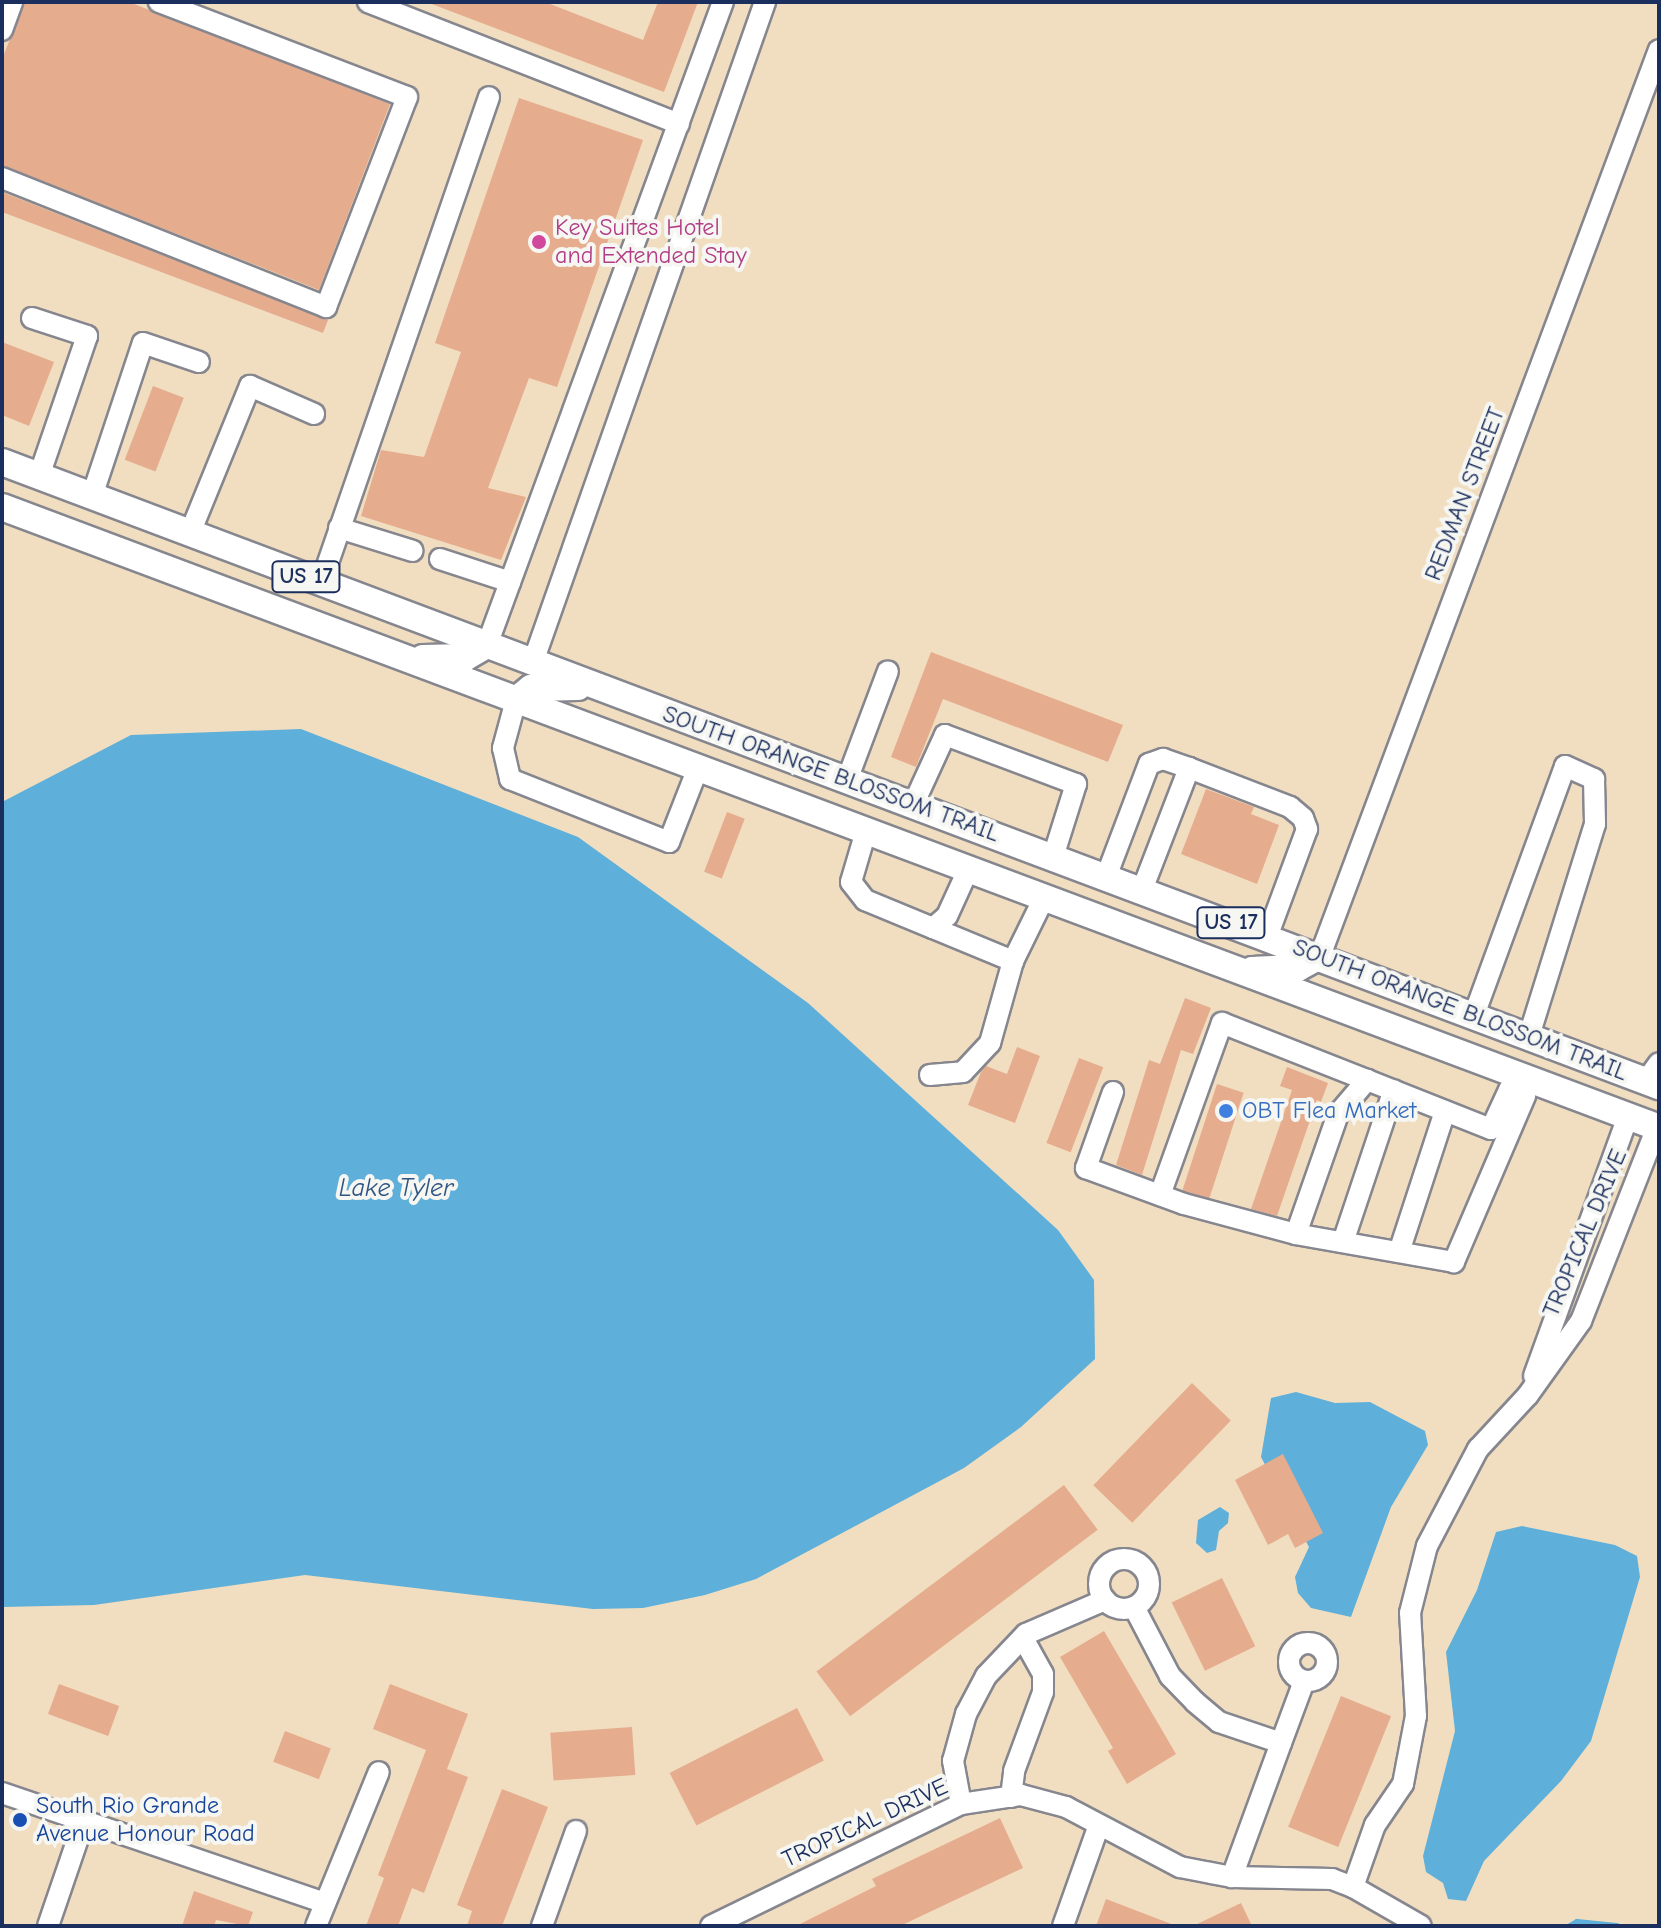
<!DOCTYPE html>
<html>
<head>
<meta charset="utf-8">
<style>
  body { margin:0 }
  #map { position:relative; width:1661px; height:1928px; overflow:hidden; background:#f1dec0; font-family:"Comic Neue",sans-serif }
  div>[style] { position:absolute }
  .water>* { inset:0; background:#5eafd9 }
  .stream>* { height:6px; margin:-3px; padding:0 3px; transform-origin:3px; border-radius:3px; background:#5eafd9 }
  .building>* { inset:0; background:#e6ac8e; transform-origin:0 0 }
  .roads { filter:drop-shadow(2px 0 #86868f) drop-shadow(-2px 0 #86868f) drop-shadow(0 2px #86868f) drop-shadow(0 -2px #86868f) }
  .minor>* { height:20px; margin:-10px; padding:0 10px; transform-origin:10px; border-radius:10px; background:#fff }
  .minor>.ring { margin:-10px; padding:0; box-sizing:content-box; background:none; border:20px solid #fff; border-radius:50% }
  .major>* { height:26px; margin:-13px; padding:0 13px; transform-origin:13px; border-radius:13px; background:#fff }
  .dots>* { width:22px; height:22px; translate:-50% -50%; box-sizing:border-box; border:4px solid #f6f6f2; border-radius:50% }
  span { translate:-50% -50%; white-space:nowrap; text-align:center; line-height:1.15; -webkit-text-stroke:8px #f6f6f2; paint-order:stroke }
  .shield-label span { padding:2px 6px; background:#f6f6f2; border:2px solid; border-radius:6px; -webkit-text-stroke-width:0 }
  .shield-label { font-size:22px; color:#1b2f5e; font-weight:700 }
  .hotel-label { font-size:24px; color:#b23c85 }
  .left { translate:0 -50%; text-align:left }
  .street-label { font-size:24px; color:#1b2f5e }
  .shop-label { font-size:24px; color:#366cbe }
  .transit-label { font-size:24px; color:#164399 }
  .water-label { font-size:26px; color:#2f5583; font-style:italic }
  .frame { position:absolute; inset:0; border:4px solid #1b2f5e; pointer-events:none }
</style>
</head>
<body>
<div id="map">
  <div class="water">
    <div style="clip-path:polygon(301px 729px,578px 837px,808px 1003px,1058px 1230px,1094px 1280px,1095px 1359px,1021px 1427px,964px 1468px,756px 1579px,705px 1595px,643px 1608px,593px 1609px,305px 1575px,94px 1605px,2px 1607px,2px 802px,131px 735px)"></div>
    <div style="clip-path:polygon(1296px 1392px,1335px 1403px,1370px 1402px,1425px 1431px,1428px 1445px,1391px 1507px,1351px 1617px,1311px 1608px,1298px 1593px,1295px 1577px,1309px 1547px,1261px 1457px,1271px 1398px)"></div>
    <div style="clip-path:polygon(1220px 1507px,1229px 1513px,1228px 1523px,1219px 1531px,1216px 1550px,1207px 1553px,1196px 1543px,1198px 1520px)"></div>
    <div style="clip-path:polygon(1522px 1526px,1615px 1545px,1637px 1556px,1640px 1577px,1591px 1741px,1561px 1781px,1484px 1861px,1466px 1901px,1448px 1899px,1443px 1883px,1426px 1872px,1423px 1856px,1455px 1731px,1446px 1652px,1477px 1590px,1496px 1532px)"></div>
  </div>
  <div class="stream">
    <div style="left:1570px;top:1926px;width:8px;rotate:-30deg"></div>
    <div style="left:1577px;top:1922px;width:40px;rotate:5.7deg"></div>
  </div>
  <div class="building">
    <div style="clip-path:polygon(25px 2px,129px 2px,390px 104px,319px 290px,2px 165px,2px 59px)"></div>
    <div style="clip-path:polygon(545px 2px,643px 40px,658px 2px,698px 2px,664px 92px,429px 3px)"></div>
    <div style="clip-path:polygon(519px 98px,643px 140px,557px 387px,529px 378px,488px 488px,526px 497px,501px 560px,361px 516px,381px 450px,424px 457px,461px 352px,435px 343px)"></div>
    <div style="clip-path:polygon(2px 192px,328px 320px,323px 333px,2px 212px)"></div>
    <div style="clip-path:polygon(2px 342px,54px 362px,29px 426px,2px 415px)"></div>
    <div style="left:153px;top:386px;width:33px;height:79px;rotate:21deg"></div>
    <div style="clip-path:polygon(931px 652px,1123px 725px,1108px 762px,943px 699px,916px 767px,891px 757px)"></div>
    <div style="clip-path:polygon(1206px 789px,1254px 807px,1251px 814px,1279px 825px,1257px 884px,1181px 854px)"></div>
    <div style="left:727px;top:812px;width:19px;height:64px;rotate:21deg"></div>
    <div style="clip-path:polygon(1185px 998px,1211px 1008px,1193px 1054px,1181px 1050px,1142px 1175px,1116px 1165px,1149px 1060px,1160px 1064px)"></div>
    <div style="clip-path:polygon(1017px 1047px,1040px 1056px,1015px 1123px,968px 1105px,981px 1072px,986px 1066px,1007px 1074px)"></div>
    <div style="left:1079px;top:1058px;width:26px;height:91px;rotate:21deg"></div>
    <div style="clip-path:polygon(1287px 1067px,1328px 1083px,1321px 1102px,1317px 1100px,1277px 1216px,1251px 1209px,1292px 1090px,1280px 1086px)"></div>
    <div style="left:1217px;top:1084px;width:28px;height:112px;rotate:18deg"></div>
    <div style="left:1192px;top:1383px;width:54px;height:142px;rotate:44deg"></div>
    <div style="clip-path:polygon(1283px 1454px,1323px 1533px,1295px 1548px,1288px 1534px,1268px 1545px,1235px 1480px)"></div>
    <div style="left:1064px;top:1485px;width:56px;height:310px;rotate:53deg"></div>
    <div style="left:1222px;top:1578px;width:76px;height:56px;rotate:64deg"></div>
    <div style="clip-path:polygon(1104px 1631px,1176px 1754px,1127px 1784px,1108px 1751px,1113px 1748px,1060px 1657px)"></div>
    <div style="left:59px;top:1684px;width:64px;height:32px;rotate:20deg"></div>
    <div style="clip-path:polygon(390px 1684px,468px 1714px,447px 1769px,468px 1777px,424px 1893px,412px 1888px,398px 1926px,366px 1926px,384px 1878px,378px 1875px,426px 1750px,373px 1729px)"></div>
    <div style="left:1341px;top:1696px;width:54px;height:141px;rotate:22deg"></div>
    <div style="left:797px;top:1708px;width:59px;height:143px;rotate:63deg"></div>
    <div style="left:632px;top:1727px;width:48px;height:82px;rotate:86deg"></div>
    <div style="left:285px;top:1731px;width:49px;height:33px;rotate:21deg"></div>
    <div style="clip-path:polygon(502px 1789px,548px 1807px,502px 1926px,467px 1926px,472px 1911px,457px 1905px)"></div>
    <div style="clip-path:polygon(1000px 1818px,1023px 1868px,900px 1926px,796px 1926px,876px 1886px,872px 1879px)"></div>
    <div style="clip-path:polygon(194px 1891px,253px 1912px,248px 1926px,216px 1920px,214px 1926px,182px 1926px)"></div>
    <div style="clip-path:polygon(1106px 1899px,1174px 1925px,1174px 1926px,1096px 1926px)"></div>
    <div style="clip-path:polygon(1241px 1903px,1252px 1926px,1193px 1926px)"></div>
  </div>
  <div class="roads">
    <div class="minor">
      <div style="left:368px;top:2px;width:334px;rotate:21.4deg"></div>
      <div style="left:2px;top:30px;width:30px;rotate:-70deg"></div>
      <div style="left:2px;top:178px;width:349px;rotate:21.7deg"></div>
      <div style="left:326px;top:307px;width:225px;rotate:-68.9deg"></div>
      <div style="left:407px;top:97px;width:266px;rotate:-159deg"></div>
      <div style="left:32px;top:318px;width:58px;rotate:18.1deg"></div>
      <div style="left:87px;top:336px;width:148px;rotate:108.9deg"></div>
      <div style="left:92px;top:496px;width:161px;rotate:-71.6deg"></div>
      <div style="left:143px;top:343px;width:59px;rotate:18.7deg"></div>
      <div style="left:339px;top:528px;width:77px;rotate:17.3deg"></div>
      <div style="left:190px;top:533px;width:159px;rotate:-67.8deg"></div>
      <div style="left:250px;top:386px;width:70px;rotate:23.6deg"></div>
      <div style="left:440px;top:559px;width:74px;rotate:18.2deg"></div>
      <div style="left:321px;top:583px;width:514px;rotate:-70.93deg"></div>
      <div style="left:487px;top:645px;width:685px;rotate:-69.85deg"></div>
      <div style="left:533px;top:662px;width:700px;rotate:-70.63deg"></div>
      <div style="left:516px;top:700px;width:50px;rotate:105.2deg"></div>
      <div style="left:503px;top:748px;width:32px;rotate:77deg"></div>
      <div style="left:510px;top:779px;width:171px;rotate:21.6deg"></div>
      <div style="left:669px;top:842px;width:79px;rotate:-68.6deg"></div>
      <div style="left:847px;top:780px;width:116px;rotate:-69.4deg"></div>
      <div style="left:913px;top:805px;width:77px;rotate:-65.4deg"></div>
      <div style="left:945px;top:735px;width:140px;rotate:20.5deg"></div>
      <div style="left:1076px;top:784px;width:77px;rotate:107.5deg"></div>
      <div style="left:866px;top:831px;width:53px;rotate:106.4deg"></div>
      <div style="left:851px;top:882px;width:23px;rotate:52deg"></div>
      <div style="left:865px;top:900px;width:74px;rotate:22.4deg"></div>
      <div style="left:933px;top:928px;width:18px;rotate:-41deg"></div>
      <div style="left:947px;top:916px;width:51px;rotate:-65.5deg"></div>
      <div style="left:1106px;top:877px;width:121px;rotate:-69.2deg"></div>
      <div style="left:1149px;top:764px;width:15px;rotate:-20deg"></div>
      <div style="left:1163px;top:759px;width:28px;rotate:19deg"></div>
      <div style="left:1189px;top:768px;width:108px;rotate:21.1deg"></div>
      <div style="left:1290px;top:807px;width:17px;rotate:40deg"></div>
      <div style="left:1303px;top:818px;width:12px;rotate:70deg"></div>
      <div style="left:1307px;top:829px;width:115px;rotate:110.3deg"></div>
      <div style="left:1142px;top:890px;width:131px;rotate:-68.9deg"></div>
      <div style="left:933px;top:928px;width:87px;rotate:22.4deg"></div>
      <div style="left:1013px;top:961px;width:70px;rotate:-63.8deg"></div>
      <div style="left:1320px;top:956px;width:967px;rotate:-69.49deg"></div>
      <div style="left:1474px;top:1015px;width:265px;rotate:-69.9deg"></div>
      <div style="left:1565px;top:766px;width:32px;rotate:24deg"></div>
      <div style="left:1594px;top:779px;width:45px;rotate:88.7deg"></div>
      <div style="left:1595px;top:824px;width:222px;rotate:107.3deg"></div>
      <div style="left:930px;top:1075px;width:33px;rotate:-5deg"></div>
      <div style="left:963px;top:1072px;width:40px;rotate:-47deg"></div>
      <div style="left:990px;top:1043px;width:85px;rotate:-74.3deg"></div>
      <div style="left:1524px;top:1078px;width:18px;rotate:87deg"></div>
      <div style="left:1525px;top:1096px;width:181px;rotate:113.2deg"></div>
      <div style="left:1454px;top:1262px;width:160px;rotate:-170deg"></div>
      <div style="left:1296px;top:1234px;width:127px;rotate:-70.7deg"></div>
      <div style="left:1338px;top:1114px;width:45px;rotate:-49.5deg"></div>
      <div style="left:1367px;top:1080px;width:133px;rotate:21.6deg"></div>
      <div style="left:1491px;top:1129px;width:43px;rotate:-65.2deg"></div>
      <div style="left:1509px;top:1090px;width:19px;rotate:-39deg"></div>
      <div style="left:1646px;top:1081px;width:22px;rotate:-54deg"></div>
      <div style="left:1113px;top:1092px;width:81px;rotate:109.6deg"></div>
      <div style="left:1086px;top:1168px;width:104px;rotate:20.2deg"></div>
      <div style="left:1184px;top:1204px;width:116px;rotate:15deg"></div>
      <div style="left:1160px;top:1195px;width:183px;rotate:-70.2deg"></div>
      <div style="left:1222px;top:1023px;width:156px;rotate:21.5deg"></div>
      <div style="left:1343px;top:1242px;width:160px;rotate:-71.5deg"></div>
      <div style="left:1399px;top:1252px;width:148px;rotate:-71.9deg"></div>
      <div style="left:1534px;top:1376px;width:276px;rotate:-70.1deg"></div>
      <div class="ring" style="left:1099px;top:1559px;width:30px;height:30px"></div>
      <div style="left:1134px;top:1607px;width:78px;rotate:62.4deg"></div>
      <div style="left:1170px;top:1676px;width:36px;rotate:46deg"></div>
      <div style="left:1195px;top:1702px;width:31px;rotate:40deg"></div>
      <div style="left:1219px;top:1722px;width:65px;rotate:18.7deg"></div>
      <div style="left:1281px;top:1743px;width:143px;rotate:110.1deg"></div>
      <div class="ring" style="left:1289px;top:1643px;width:18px;height:18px"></div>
      <div style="left:1281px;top:1743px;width:66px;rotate:-69.6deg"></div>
      <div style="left:2px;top:1793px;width:341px;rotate:18.8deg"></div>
      <div style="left:1011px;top:1797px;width:26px;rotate:-83deg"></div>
      <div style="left:1014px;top:1771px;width:84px;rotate:-69.8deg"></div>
      <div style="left:1043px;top:1692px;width:18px;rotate:-90deg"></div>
      <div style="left:1043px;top:1674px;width:41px;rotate:-119.1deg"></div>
      <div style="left:961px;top:1804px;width:44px;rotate:-100.5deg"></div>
      <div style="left:953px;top:1761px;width:49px;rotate:-74.5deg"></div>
      <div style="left:966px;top:1714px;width:43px;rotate:-62.2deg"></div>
      <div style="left:986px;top:1676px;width:58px;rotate:-46.4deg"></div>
      <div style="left:1026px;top:1634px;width:86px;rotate:-23.3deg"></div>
      <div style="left:1353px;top:1887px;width:78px;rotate:29.8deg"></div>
      <div style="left:48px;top:1926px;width:108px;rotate:-71.1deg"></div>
      <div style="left:316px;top:1926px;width:166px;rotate:-67.8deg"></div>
      <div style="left:542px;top:1926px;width:101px;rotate:-70.3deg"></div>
      <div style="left:711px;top:1926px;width:278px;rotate:-26deg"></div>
      <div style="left:961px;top:1804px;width:61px;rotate:-8.5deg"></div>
      <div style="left:1021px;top:1795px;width:47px;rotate:14.9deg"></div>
      <div style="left:1066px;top:1807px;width:129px;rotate:27.8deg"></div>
      <div style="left:1180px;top:1867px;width:53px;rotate:10.9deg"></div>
      <div style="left:1232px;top:1877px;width:100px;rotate:1.1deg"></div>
      <div style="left:1332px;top:1879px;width:22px;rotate:21deg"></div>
      <div style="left:1353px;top:1887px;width:66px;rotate:-70.5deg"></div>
      <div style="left:1375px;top:1825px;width:50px;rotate:-55.7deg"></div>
      <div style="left:1403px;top:1784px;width:69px;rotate:-79.2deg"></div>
      <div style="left:1416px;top:1716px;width:103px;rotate:-93.3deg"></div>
      <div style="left:1410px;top:1613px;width:69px;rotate:-75.8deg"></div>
      <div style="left:1427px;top:1546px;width:110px;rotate:-62.3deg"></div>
      <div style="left:1478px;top:1449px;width:74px;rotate:-47.2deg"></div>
      <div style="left:1528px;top:1395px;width:91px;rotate:-54.4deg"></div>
      <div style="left:1581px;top:1321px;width:208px;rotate:-68.6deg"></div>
      <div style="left:1063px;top:1926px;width:107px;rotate:-70.4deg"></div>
    </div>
    <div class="major">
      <div style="left:2px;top:462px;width:1771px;rotate:20.64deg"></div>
      <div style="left:2px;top:507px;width:1770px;rotate:20.54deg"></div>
      <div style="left:423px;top:658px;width:43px;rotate:-1.3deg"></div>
      <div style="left:466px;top:657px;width:24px;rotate:-30deg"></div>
      <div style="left:516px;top:700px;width:19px;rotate:-39deg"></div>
      <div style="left:531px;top:688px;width:47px;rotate:-1.2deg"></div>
      <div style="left:1252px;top:970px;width:46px;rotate:-2.5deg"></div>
      <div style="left:1298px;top:968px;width:25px;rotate:-29deg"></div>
    </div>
  </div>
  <div class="dots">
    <div style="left:539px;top:242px;background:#d1479c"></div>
    <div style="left:1226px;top:1111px;background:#3f7fe0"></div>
    <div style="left:20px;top:1820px;background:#1a4fb4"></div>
  </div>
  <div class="shield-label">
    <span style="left:306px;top:577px">US 17</span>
    <span style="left:1231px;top:923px">US 17</span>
  </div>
  <div class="hotel-label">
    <span class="left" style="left:555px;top:242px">Key Suites Hotel<br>and Extended Stay</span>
  </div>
  <div class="street-label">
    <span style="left:1465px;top:494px;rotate:-69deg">REDMAN STREET</span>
    <span style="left:831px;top:774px;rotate:20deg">SOUTH ORANGE BLOSSOM TRAIL</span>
    <span style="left:1460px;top:1010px;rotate:21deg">SOUTH ORANGE BLOSSOM TRAIL</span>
    <span style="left:1585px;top:1233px;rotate:-67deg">TROPICAL DRIVE</span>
    <span style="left:865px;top:1823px;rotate:-25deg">TROPICAL DRIVE</span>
  </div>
  <div class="shop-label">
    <span class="left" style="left:1242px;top:1111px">OBT Flea Market</span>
  </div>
  <div class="transit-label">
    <span class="left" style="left:36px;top:1820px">South Rio Grande<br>Avenue Honour Road</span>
  </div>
  <div class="water-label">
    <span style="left:396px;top:1189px">Lake Tyler</span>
  </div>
  <div class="frame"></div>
</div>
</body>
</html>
